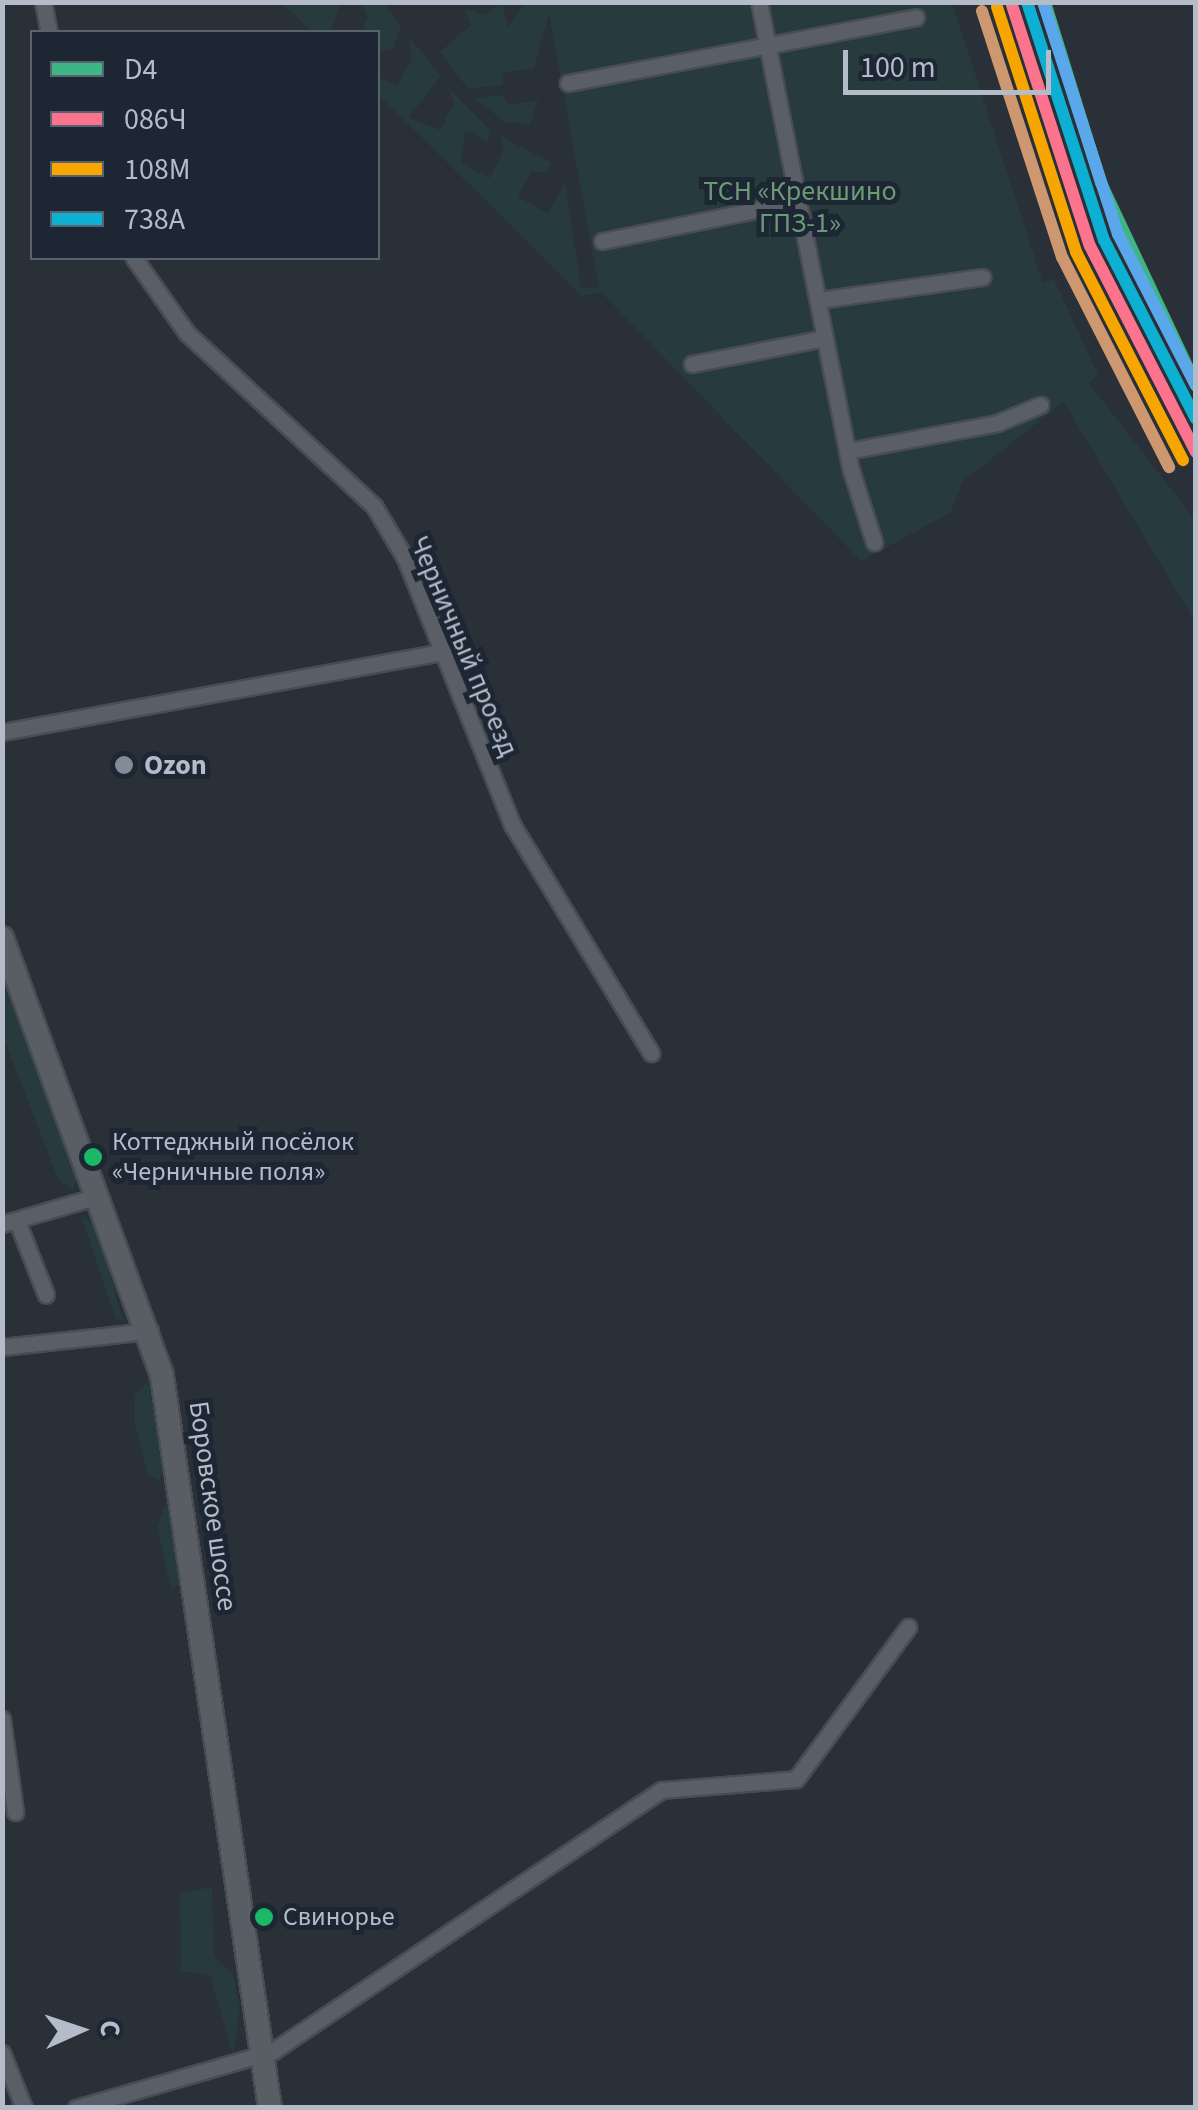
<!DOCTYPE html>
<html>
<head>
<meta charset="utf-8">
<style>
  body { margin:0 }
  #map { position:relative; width:1198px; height:2110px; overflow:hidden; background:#2a3038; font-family:"Source Sans 3",sans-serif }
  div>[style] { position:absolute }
  .green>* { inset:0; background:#273a3e }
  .roads { filter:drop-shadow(2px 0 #484c53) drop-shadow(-2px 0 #484c53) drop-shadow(0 2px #484c53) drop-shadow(0 -2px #484c53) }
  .street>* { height:15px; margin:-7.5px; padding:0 7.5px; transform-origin:7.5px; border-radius:7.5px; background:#5a5e66 }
  .secondary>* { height:22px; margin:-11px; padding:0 11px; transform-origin:11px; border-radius:11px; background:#595d64 }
  .rail-1>* { height:12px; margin:-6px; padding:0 6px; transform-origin:6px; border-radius:6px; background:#3fb485 }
  .rail-2>* { height:12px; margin:-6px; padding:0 6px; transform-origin:6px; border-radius:6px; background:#fc738d }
  .rail-3>* { height:12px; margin:-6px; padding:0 6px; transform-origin:6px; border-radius:6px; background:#f7a600 }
  .rail-4>* { height:12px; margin:-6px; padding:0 6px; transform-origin:6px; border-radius:6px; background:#0dafd3 }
  .rail-5>* { height:12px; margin:-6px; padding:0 6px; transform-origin:6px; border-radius:6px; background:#cd976f }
  .rail-6>* { height:12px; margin:-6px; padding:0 6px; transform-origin:6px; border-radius:6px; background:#5aa8eb }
  .dots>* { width:28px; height:28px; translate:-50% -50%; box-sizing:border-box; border:5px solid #1d2633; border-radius:50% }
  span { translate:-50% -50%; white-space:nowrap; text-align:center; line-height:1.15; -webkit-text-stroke:10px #1d2633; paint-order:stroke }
  .bus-label { font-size:26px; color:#b4bcc9 }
  .left { translate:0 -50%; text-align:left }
  .park-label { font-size:28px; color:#6b9a76 }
  .street-label { font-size:28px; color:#b4bcc9 }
  .poi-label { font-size:28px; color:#b4bcc9; font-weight:700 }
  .frame { position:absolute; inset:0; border:5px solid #b4bcc9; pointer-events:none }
  .legend { position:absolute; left:30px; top:30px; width:350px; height:230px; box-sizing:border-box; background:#1d2633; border:2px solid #59626f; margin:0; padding:12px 18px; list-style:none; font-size:30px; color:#b4bcc9 }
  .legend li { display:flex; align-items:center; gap:20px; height:50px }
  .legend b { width:50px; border:2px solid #59626f }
  .north { position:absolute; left:30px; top:1980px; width:100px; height:100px; -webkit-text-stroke:8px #1d2633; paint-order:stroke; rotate:87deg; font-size:28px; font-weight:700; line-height:40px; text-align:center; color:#b4bcc9 }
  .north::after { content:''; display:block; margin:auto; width:35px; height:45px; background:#b4bcc9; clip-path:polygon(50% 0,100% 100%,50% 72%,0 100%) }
  .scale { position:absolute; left:843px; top:50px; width:208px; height:45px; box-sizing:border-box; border:5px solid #b4bcc9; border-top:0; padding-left:12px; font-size:30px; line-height:35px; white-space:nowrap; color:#b4bcc9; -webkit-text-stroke:8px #1d2633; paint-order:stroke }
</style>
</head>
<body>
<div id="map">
  <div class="green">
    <div style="clip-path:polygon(281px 3px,351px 3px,340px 3px,331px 32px,313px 32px)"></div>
    <div style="clip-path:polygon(362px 3px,383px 3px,401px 26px,393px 48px,378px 52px,378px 32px,361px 32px,368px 18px)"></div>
    <div style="clip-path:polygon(504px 3px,514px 3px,503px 7px,508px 27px,523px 6px,546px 3px,952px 3px,1043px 283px,1054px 279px,1098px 375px,1089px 383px,1195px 520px,1195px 622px,1064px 402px,963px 481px,950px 513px,861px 561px,601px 292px,582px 296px,378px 94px,378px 77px,397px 86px,412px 59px,409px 37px,441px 76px,408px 118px,440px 130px,454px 103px,448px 87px,491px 131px,487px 141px,465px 130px,461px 164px,490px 178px,504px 150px,500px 136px,552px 163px,546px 173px,532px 171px,518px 197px,548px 213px,565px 183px,581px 287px,599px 288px,549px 14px,534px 68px,502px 73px,503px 85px,468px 89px,440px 52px,471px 25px,464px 8px,484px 15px)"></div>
    <div style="clip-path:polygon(503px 95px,508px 105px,538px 100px,530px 124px,505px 122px,474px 98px)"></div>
    <div style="clip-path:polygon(2px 980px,77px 1177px,73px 1191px,58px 1179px,3px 1036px)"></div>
    <div style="clip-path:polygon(81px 1215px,98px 1228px,123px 1321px,115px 1318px)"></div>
    <div style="clip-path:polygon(148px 1381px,165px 1468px,159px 1481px,148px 1475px,135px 1423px,135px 1395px)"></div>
    <div style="clip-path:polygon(169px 1495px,179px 1585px,171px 1589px,157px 1527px)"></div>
    <div style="clip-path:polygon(212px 1887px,214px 1957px,233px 1975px,240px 2009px,233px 2055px,210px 1975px,181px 1971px,180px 1893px)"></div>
  </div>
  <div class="roads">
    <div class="street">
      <div style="left:43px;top:2px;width:31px;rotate:79deg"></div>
      <div style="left:759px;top:2px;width:477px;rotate:78.9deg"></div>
      <div style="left:851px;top:470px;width:76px;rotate:72.3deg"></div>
      <div style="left:568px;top:83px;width:354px;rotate:-10.7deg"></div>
      <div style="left:602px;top:241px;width:202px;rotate:-11.4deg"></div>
      <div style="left:134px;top:258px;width:92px;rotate:54.8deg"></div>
      <div style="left:187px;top:333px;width:255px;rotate:42.8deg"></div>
      <div style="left:374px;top:506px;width:61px;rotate:59.2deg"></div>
      <div style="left:405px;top:558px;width:289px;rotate:68.1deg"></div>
      <div style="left:513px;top:826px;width:266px;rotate:58.7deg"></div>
      <div style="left:819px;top:300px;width:165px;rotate:-8deg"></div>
      <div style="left:692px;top:364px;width:135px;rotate:-11.1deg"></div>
      <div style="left:848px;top:451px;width:152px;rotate:-10.6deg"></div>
      <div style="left:997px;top:423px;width:47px;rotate:-22.7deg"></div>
      <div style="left:2px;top:732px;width:449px;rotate:-10.3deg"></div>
      <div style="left:17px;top:1221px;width:79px;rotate:68.6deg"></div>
      <div style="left:2px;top:1224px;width:100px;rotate:-16.3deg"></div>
      <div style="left:2px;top:1347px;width:149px;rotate:-6.2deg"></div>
      <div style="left:2px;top:1719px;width:94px;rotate:82deg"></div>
      <div style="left:2px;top:2053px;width:59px;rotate:68.2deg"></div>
      <div style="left:76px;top:2108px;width:205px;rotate:-16.1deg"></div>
      <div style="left:273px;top:2051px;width:468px;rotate:-33.9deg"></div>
      <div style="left:662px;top:1790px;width:134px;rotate:-4.7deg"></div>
      <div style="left:796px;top:1779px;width:189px;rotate:-53.6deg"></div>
    </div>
    <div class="secondary">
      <div style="left:2px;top:938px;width:466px;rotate:69.9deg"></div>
      <div style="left:162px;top:1376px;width:740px;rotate:81.61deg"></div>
    </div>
  </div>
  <div class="rail-1">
    <div style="left:1045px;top:2px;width:189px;rotate:72.8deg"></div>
    <div style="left:1101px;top:183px;width:223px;rotate:64.8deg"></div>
  </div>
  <div class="rail-2">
    <div style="left:1011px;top:2px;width:256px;rotate:72.1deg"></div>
    <div style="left:1090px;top:246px;width:232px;rotate:62.8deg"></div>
  </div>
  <div class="rail-3">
    <div style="left:997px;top:7px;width:257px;rotate:72.1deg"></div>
    <div style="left:1076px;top:252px;width:234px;rotate:62.8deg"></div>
  </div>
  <div class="rail-4">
    <div style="left:1027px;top:2px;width:250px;rotate:72.1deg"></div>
    <div style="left:1104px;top:240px;width:201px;rotate:62.8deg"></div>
  </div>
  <div class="rail-5">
    <div style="left:982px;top:11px;width:259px;rotate:72deg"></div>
    <div style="left:1062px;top:257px;width:236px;rotate:63deg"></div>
  </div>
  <div class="rail-6">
    <div style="left:1043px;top:2px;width:244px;rotate:72.1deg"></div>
    <div style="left:1118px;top:234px;width:171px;rotate:62.8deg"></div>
  </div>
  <div class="dots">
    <div style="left:124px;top:765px;background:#848b96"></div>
    <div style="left:93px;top:1157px;background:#1ab867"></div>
    <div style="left:264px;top:1917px;background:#1ab867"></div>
  </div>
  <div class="bus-label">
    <span class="left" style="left:112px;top:1157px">Коттеджный посёлок<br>«Черничные поля»</span>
    <span class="left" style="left:283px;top:1917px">Свинорье</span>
  </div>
  <div class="park-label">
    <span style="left:800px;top:207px">ТСН «Крекшино<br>ГПЗ-1»</span>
  </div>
  <div class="street-label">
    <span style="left:464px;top:646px;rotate:67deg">Черничный проезд</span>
    <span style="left:213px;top:1506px;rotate:82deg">Боровское шоссе</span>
  </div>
  <div class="poi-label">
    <span class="left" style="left:144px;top:765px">Ozon</span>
  </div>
  <div class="frame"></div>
  <ul class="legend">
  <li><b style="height:12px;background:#3fb485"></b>D4</li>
  <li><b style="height:12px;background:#fc738d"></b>086Ч</li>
  <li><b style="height:12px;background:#f7a600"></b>108М</li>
  <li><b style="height:12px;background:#0dafd3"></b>738А</li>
  </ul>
  <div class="north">С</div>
  <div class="scale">100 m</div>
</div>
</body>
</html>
